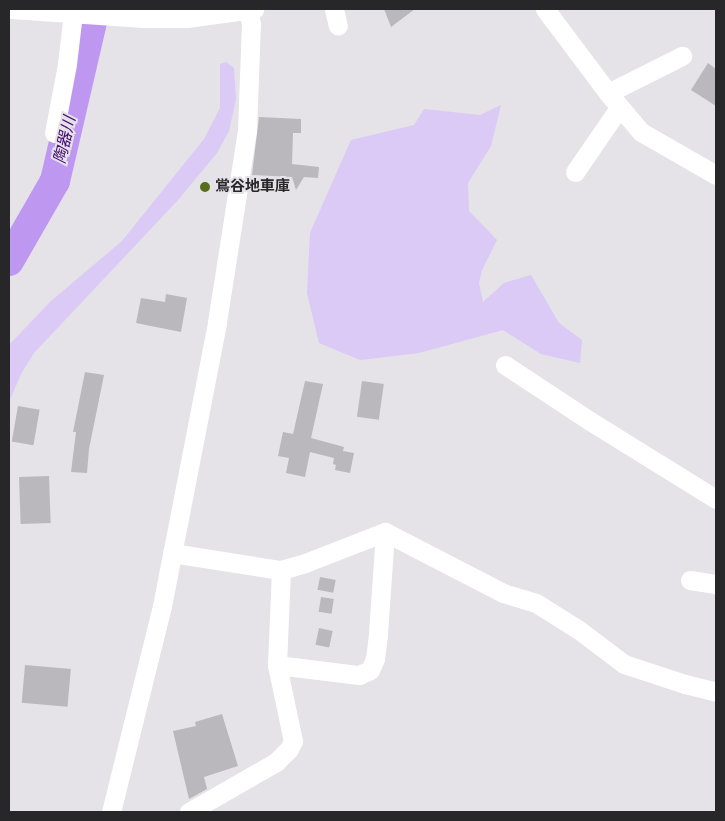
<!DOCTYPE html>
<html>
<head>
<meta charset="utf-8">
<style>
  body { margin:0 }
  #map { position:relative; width:725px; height:821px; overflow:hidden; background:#e5e2e8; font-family:"DejaVu Sans","Noto Sans JP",sans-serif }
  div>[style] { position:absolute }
  .green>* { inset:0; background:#dbc9f6 }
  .river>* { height:30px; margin:-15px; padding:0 15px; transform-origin:15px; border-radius:15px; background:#be98f0 }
  .building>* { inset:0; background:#bab8bd; transform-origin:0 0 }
  .minor>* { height:19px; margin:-9.5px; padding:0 9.5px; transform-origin:9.5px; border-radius:9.5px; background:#fff }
  .dots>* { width:14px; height:14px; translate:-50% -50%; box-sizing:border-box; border:2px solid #e5e2e8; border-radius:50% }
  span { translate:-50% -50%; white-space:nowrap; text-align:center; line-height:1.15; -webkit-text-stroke:4px #e5e2e8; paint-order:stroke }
  .poi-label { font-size:15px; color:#272628; font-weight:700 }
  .left { translate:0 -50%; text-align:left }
  .water-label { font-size:16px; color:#450773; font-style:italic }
  .frame { position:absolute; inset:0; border:10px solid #272628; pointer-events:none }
</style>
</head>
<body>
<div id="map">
  <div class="green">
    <div style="clip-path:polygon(226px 62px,234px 68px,236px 99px,229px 131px,217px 153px,178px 200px,34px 353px,21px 374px,9px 402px,9px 345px,51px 301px,122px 241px,204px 139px,220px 108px,220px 64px)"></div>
    <div style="clip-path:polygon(501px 105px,491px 146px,468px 183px,469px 211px,497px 240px,482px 270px,479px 283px,483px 302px,504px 283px,531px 275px,559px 323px,582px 340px,580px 363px,541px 354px,503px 330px,419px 353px,360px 360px,319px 343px,307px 293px,310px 233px,351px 140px,414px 125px,424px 109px,480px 115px)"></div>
  </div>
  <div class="river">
    <div style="left:9px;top:261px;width:92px;rotate:-60.1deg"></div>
    <div style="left:55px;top:181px;width:177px;rotate:-76.9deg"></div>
  </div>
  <div class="building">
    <div style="clip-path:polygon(384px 9px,415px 9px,391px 27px)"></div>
    <div style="clip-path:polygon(708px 63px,716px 69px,716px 106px,691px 90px)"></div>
    <div style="clip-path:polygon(259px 117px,301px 119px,301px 133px,293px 133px,292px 164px,319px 167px,318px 178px,304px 177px,296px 190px,292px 177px,252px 175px)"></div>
    <div style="clip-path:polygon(166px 294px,187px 298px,181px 332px,136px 323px,141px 298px,165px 302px)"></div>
    <div style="clip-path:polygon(85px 372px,104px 375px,89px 449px,87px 473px,71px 472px,76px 432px,73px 432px)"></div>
    <div style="clip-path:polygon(305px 381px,323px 384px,311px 438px,344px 447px,343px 451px,354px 453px,350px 473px,335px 470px,336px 465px,333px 464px,334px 458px,310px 452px,305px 477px,286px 473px,289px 458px,278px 456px,283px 432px,293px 434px)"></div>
    <div style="left:362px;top:381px;width:22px;height:36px;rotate:8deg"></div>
    <div style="left:18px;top:406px;width:22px;height:36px;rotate:10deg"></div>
    <div style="left:49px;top:476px;width:47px;height:30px;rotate:88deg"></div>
    <div style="left:320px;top:577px;width:16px;height:13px;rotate:11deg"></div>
    <div style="left:321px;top:597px;width:13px;height:15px;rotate:9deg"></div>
    <div style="left:319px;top:628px;width:14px;height:17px;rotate:12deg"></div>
    <div style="left:25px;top:665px;width:46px;height:38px;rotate:5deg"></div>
    <div style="clip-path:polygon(222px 714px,238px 766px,204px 777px,207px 789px,189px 799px,173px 731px,196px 726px,195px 722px)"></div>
  </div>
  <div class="minor">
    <div style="left:11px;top:9px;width:133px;rotate:3.9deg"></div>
    <div style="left:144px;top:18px;width:43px"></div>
    <div style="left:187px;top:18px;width:68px;rotate:-7.7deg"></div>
    <div style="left:334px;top:9px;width:17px;rotate:77deg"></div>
    <div style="left:545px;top:9px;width:105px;rotate:53.1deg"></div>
    <div style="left:608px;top:93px;width:51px;rotate:49.8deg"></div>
    <div style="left:641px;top:132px;width:86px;rotate:29.8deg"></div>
    <div style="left:608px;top:93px;width:83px;rotate:-26.6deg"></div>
    <div style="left:54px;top:133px;width:70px;rotate:-79.3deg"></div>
    <div style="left:67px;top:64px;width:51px;rotate:-83.3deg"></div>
    <div style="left:575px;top:172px;width:78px;rotate:-55.5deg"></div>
    <div style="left:505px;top:365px;width:102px;rotate:33.4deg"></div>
    <div style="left:590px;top:421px;width:148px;rotate:31.8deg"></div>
    <div style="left:172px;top:553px;width:110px;rotate:8.9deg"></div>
    <div style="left:281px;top:570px;width:25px;rotate:-16deg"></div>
    <div style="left:305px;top:563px;width:86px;rotate:-21.2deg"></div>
    <div style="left:385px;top:532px;width:133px;rotate:27.3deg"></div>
    <div style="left:503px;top:593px;width:34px;rotate:17deg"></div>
    <div style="left:536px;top:603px;width:51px;rotate:32.1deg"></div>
    <div style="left:579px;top:630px;width:56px;rotate:37.1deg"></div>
    <div style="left:624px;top:664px;width:64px;rotate:18.2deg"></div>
    <div style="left:685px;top:684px;width:32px;rotate:14deg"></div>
    <div style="left:690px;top:580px;width:26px;rotate:9deg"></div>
    <div style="left:277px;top:665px;width:83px;rotate:7deg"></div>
    <div style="left:359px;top:675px;width:12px;rotate:-24deg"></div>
    <div style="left:370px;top:670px;width:12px;rotate:-66deg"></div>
    <div style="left:375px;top:659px;width:26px;rotate:-83deg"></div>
    <div style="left:378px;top:633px;width:101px;rotate:-86deg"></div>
    <div style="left:111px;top:812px;width:212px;rotate:-76.1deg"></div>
    <div style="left:162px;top:606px;width:289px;rotate:-79deg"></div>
    <div style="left:217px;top:322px;width:193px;rotate:-81.1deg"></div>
    <div style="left:247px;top:131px;width:107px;rotate:-87.9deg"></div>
    <div style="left:251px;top:24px;width:15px;rotate:-101deg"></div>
    <div style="left:189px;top:812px;width:100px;rotate:-29.9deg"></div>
    <div style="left:276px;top:762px;width:18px;rotate:-45deg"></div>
    <div style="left:289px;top:749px;width:9px;rotate:-63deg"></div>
    <div style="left:293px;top:741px;width:78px;rotate:-101.9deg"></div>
    <div style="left:277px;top:665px;width:95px;rotate:-87.6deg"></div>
  </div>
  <div class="dots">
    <div style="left:205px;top:187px;background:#586d1c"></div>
  </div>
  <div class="poi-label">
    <span class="left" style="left:215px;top:187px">鴬谷地車庫</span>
  </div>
  <div class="water-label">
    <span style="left:65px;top:140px;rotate:-77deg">陶器川</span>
  </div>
  <div class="frame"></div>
</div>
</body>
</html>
